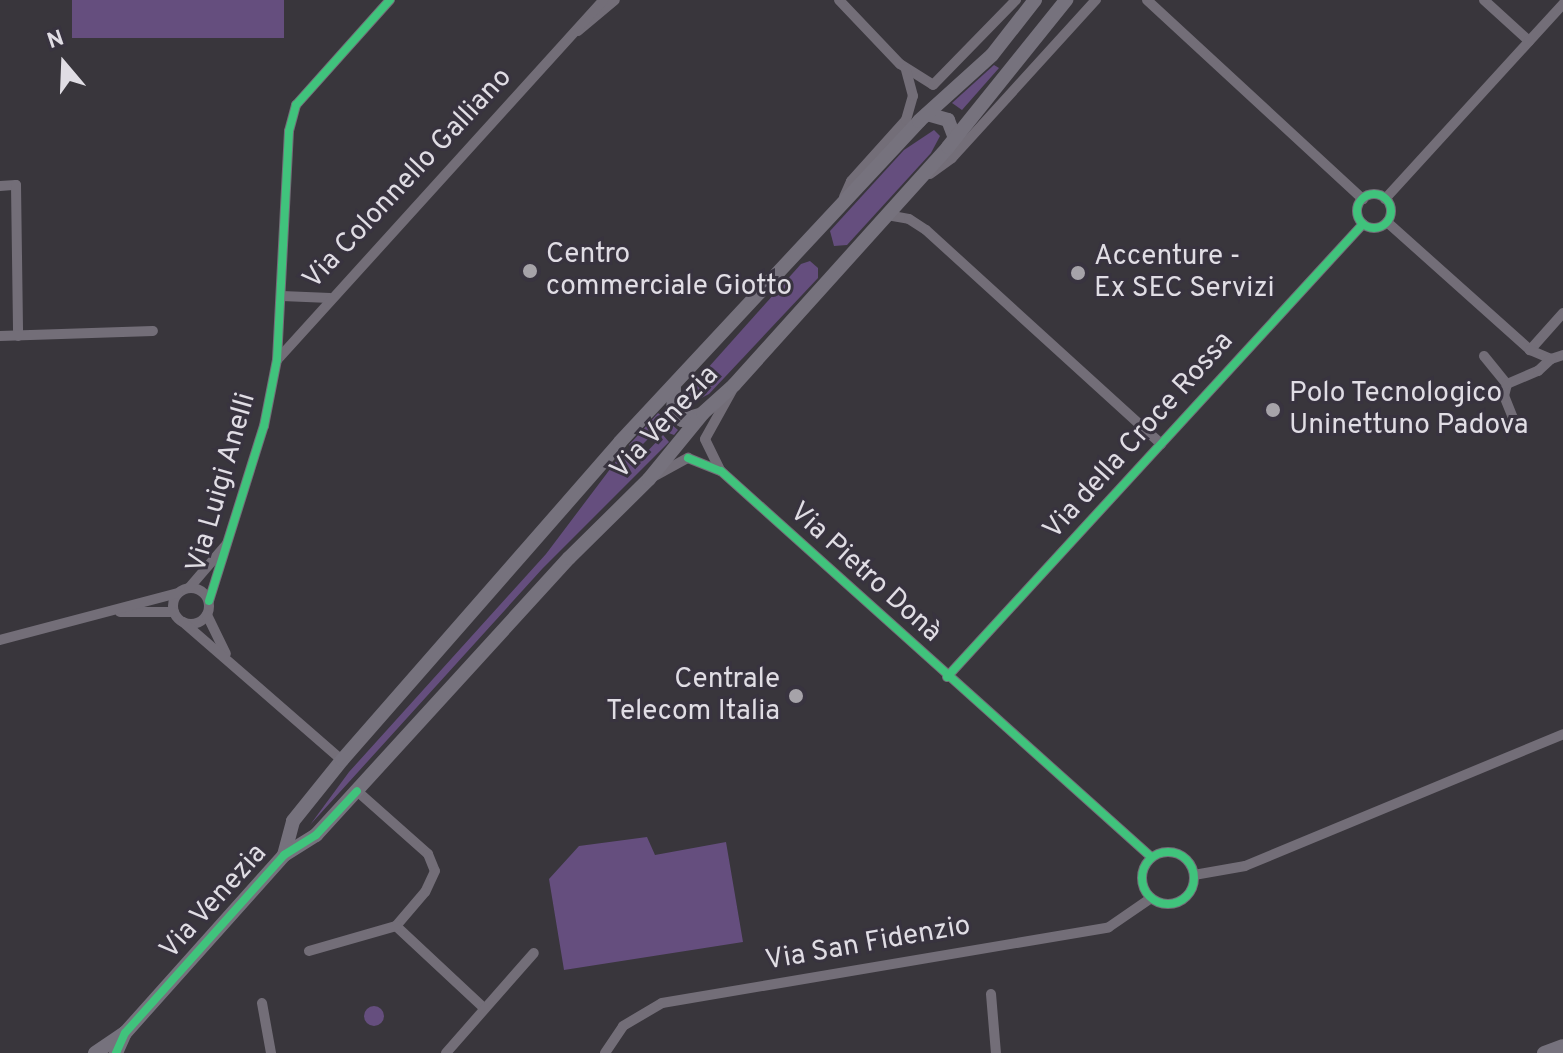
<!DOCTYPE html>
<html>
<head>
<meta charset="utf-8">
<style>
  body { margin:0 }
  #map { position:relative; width:1563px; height:1053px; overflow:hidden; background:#39363c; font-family:Overpass,sans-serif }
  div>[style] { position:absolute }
  .green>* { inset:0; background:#654e7e; transform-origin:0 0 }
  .round { border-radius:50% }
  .street>* { height:10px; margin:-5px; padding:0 5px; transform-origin:5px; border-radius:5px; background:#736e78 }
  .street>.ring { margin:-5px; padding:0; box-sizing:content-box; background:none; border:10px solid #736e78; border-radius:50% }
  .secondary>* { height:14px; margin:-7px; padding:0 7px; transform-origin:7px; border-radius:7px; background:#76727d }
  .cycleway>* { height:8px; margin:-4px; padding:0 4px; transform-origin:4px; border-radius:4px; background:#40c37c }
  .cycleway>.ring { margin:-4px; padding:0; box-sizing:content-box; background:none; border:8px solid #40c37c; border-radius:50% }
  .dots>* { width:22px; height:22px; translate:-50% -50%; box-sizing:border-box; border:4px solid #38333f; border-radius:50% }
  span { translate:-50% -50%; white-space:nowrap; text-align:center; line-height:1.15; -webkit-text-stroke:6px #38333f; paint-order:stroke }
  .street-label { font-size:28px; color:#e0dde4 }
  .poi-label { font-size:28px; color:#e0dde4 }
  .left { translate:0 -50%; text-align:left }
  .right { translate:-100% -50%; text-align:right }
  .north { position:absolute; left:24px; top:24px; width:80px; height:80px; -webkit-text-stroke:6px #38333f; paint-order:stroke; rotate:341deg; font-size:22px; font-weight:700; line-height:32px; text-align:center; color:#e0dde4 }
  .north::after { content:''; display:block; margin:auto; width:28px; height:36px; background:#e0dde4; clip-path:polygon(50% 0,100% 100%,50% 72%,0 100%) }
</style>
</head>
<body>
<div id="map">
  <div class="green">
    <div style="left:72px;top:0;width:212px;height:38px"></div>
    <div style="clip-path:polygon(994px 65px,999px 68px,962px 110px,952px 103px)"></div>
    <div style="clip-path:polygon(934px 130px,940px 136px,931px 153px,847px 245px,834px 246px,830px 231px,904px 150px)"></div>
    <div style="clip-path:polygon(810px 261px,818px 268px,818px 278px,709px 394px,686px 406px,684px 396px,690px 388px,801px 264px)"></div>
    <div style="clip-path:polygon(658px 413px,678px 430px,674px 435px,658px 429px,636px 451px,629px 445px)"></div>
    <div style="clip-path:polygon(663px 435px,669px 442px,543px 568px,310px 825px,349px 772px,546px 554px,623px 452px,641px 458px)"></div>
    <div style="clip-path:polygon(647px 837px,655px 855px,726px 842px,743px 942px,564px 970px,549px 879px,579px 846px)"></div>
    <div class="round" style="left:364px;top:1006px;width:20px;height:20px"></div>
  </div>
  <div class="street">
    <div style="left:839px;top:0;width:88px;rotate:46.4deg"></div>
    <div style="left:900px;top:64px;width:39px;rotate:32deg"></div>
    <div style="left:933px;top:85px;width:119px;rotate:-45.7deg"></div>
    <div style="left:1147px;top:0;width:294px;rotate:42.7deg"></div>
    <div style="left:1484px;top:0;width:61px;rotate:42.3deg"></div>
    <div style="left:578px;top:31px;width:48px;rotate:-40deg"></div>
    <div style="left:930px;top:174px;width:27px;rotate:-36deg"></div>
    <div style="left:952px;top:158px;width:214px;rotate:-47.7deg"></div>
    <div style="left:0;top:186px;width:16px;rotate:-4deg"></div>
    <div style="left:16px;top:185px;width:151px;rotate:89.2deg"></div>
    <div class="ring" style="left:1357px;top:194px;width:24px;height:24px"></div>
    <div style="left:844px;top:197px;width:17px;rotate:-66deg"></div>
    <div style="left:851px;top:181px;width:82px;rotate:-48deg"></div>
    <div style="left:906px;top:120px;width:25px;rotate:-74deg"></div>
    <div style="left:913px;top:96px;width:28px;rotate:-105deg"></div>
    <div style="left:1385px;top:199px;width:264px;rotate:-47.6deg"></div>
    <div style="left:887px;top:215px;width:22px;rotate:10deg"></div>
    <div style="left:909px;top:219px;width:20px;rotate:33deg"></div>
    <div style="left:926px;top:230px;width:318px;rotate:42.3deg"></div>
    <div style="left:1387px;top:222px;width:192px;rotate:41.8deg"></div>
    <div style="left:282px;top:296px;width:48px;rotate:2.4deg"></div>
    <div style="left:1563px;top:313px;width:50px;rotate:131.7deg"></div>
    <div style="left:1530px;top:350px;width:23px;rotate:23deg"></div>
    <div style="left:1551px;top:359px;width:13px;rotate:-18deg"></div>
    <div style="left:0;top:336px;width:153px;rotate:-1.9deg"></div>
    <div style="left:1484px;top:356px;width:36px;rotate:51deg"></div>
    <div style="left:278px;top:359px;width:484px;rotate:-47.8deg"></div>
    <div style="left:1513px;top:418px;width:24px;rotate:-112deg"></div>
    <div style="left:1504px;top:396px;width:12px;rotate:-76deg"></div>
    <div style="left:1507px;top:384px;width:34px;rotate:-23deg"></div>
    <div style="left:1538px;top:371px;width:18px;rotate:-43deg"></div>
    <div style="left:720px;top:470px;width:34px;rotate:-116deg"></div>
    <div style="left:705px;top:439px;width:60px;rotate:-60.9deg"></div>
    <div style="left:655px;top:476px;width:38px;rotate:-29deg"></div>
    <div style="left:688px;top:458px;width:35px;rotate:22deg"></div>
    <div style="left:721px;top:471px;width:578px;rotate:41.91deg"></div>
    <div class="ring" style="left:173px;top:588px;width:26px;height:26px"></div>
    <div style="left:189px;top:588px;width:57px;rotate:-49.3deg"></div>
    <div style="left:209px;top:601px;width:183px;rotate:-72.6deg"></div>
    <div style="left:264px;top:426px;width:67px;rotate:-78.9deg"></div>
    <div style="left:277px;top:360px;width:229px;rotate:-87deg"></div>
    <div style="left:289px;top:131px;width:27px;rotate:-75deg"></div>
    <div style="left:296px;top:105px;width:141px;rotate:-48.2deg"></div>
    <div style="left:120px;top:612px;width:54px"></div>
    <div style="left:207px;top:615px;width:43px;rotate:64deg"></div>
    <div style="left:183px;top:622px;width:211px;rotate:41deg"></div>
    <div style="left:0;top:640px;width:184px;rotate:-14.8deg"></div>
    <div style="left:947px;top:677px;width:615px;rotate:-47.44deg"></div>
    <div style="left:357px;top:791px;width:95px;rotate:41.6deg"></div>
    <div style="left:428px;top:854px;width:18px;rotate:68deg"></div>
    <div style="left:435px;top:871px;width:23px;rotate:115deg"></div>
    <div style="left:425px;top:892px;width:45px;rotate:130.5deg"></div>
    <div style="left:396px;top:926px;width:120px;rotate:43deg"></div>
    <div class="ring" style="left:1142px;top:852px;width:42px;height:42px"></div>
    <div style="left:1194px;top:875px;width:52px;rotate:-10deg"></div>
    <div style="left:1245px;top:866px;width:344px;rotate:-22.5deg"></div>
    <div style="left:309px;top:951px;width:91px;rotate:-16deg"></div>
    <div style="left:991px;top:994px;width:59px;rotate:85.2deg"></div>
    <div style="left:262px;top:1003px;width:51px;rotate:79.8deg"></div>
    <div style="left:446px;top:1053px;width:133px;rotate:-48.7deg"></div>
    <div style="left:605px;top:1053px;width:32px;rotate:-56deg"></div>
    <div style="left:623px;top:1026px;width:45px;rotate:-30.5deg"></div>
    <div style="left:662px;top:1003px;width:453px;rotate:-9.6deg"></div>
    <div style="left:1109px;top:927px;width:51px;rotate:-34.6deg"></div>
  </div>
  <div class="secondary">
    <div style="left:927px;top:114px;width:22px;rotate:16deg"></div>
    <div style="left:948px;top:120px;width:19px;rotate:69deg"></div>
    <div style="left:674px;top:388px;width:27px;rotate:92deg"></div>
    <div style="left:673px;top:415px;width:10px;rotate:29deg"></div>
    <div style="left:682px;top:420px;width:19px;rotate:-16deg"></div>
    <div style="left:284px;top:855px;width:35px;rotate:-75deg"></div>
    <div style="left:293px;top:821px;width:78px;rotate:-51.2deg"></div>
    <div style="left:342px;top:760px;width:422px;rotate:-48.8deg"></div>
    <div style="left:620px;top:442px;width:439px;rotate:-47deg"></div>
    <div style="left:919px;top:121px;width:98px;rotate:-42.1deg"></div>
    <div style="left:992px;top:55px;width:70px;rotate:-52deg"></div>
    <div style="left:95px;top:1053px;width:36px;rotate:-34deg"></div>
    <div style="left:116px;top:1053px;width:22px;rotate:-66deg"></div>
    <div style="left:125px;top:1033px;width:239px;rotate:-48.2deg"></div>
    <div style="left:284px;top:855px;width:38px;rotate:-32deg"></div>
    <div style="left:316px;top:835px;width:375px;rotate:-47.6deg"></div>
    <div style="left:569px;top:558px;width:112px;rotate:-44.6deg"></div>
    <div style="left:649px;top:479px;width:85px;rotate:-50.7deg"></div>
    <div style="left:703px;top:413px;width:42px;rotate:-42.1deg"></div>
    <div style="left:734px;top:385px;width:320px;rotate:-48deg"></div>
    <div style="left:948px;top:147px;width:189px;rotate:-51.2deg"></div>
    <div style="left:1544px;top:1053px;width:20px;rotate:-20deg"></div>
  </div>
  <div class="cycleway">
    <div class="ring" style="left:1357px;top:194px;width:26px;height:26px"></div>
    <div style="left:688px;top:458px;width:35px;rotate:22deg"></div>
    <div style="left:721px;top:471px;width:578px;rotate:41.91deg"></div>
    <div style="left:209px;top:601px;width:183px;rotate:-72.6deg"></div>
    <div style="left:264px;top:426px;width:67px;rotate:-78.9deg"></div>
    <div style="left:277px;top:360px;width:229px;rotate:-87deg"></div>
    <div style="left:289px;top:131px;width:27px;rotate:-75deg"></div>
    <div style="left:296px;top:105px;width:141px;rotate:-48.2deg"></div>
    <div style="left:947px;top:677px;width:615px;rotate:-47.44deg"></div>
    <div class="ring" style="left:1142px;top:852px;width:44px;height:44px"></div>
    <div style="left:116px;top:1053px;width:22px;rotate:-66deg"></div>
    <div style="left:125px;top:1033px;width:239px;rotate:-48.2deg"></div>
    <div style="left:284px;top:855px;width:38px;rotate:-32deg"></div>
    <div style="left:316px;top:835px;width:60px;rotate:-47deg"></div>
  </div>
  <div class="dots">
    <div style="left:530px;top:271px;background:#a6a3a9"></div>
    <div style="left:1078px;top:273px;background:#a6a3a9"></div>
    <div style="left:1273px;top:410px;background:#a6a3a9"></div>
    <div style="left:796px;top:696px;background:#a6a3a9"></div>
  </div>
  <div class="street-label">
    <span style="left:408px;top:179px;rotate:-47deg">Via Colonnello Galliano</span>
    <span style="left:665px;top:423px;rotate:-47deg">Via Venezia</span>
    <span style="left:1139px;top:436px;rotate:-48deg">Via della Croce Rossa</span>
    <span style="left:222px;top:483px;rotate:-74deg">Via Luigi Anelli</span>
    <span style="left:865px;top:573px;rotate:42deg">Via Pietro Donà</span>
    <span style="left:214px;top:902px;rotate:-48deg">Via Venezia</span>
    <span style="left:868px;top:944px;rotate:-10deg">Via San Fidenzio</span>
  </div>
  <div class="poi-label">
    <span class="left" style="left:546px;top:271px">Centro<br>commerciale Giotto</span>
    <span class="left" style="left:1094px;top:273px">Accenture -<br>Ex SEC Servizi</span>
    <span class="left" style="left:1289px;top:410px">Polo Tecnologico<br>Uninettuno Padova</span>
    <span class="right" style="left:780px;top:696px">Centrale<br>Telecom Italia</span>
  </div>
  <div class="north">N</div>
</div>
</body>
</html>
